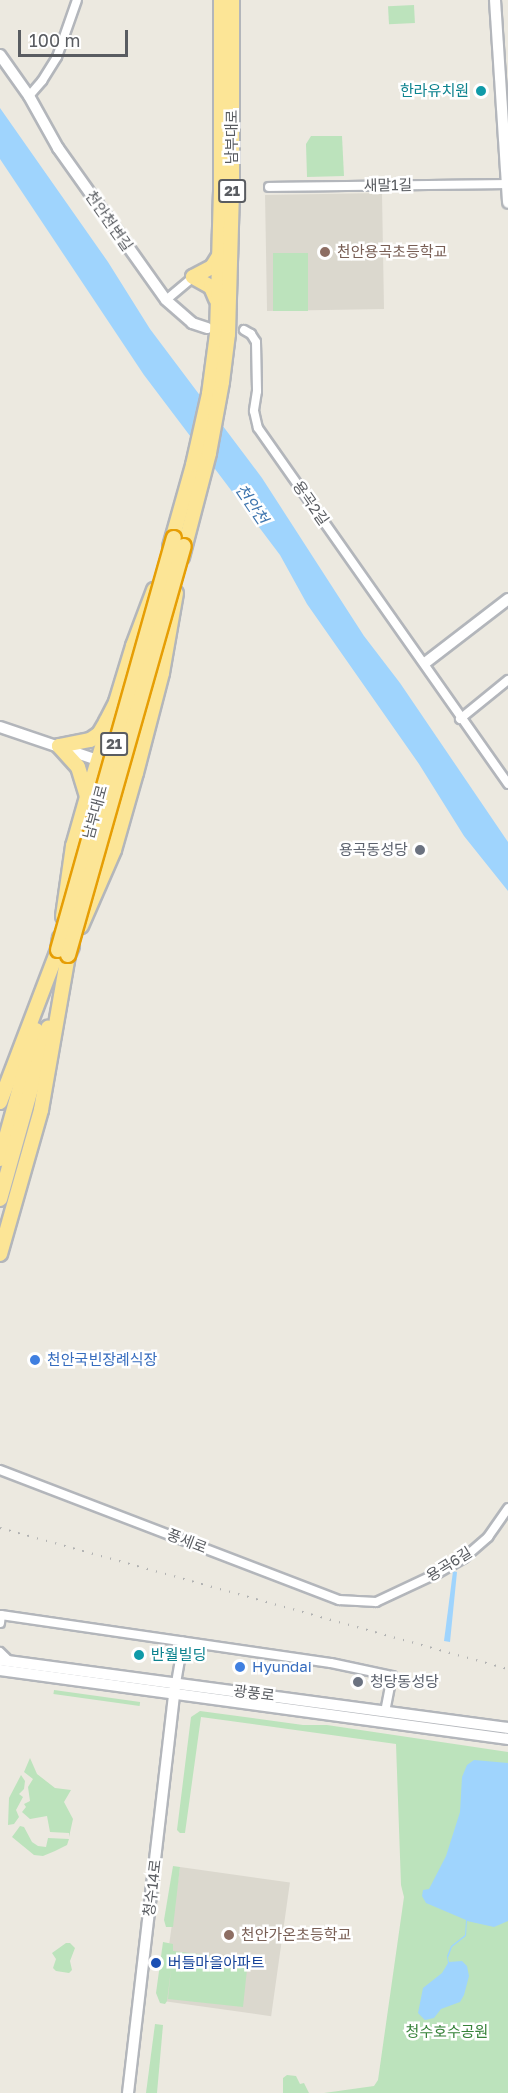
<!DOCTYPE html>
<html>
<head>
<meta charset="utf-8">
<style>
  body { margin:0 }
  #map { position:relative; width:508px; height:2093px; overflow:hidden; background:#ece9e0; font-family:"Golos Text","Noto Sans KR",sans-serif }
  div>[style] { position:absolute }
  .education>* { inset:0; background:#dbd8ce; transform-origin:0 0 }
  .green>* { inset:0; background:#bce3bc; transform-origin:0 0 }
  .water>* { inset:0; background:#9fd4fd }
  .roads { filter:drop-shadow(2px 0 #b3b6bb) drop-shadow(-2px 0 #b3b6bb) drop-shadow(0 2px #b3b6bb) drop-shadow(0 -2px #b3b6bb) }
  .minor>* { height:8px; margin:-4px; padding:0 4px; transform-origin:4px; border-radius:4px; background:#fff }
  .tertiary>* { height:10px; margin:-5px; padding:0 5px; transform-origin:5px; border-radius:5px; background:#fff }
  .trunk>* { height:14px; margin:-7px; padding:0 7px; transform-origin:7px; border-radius:7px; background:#fce596 }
  .rail>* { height:2px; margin-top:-1px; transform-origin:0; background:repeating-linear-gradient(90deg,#b1b2b2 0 1.5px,transparent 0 9.5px) }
  .bridges { filter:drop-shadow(2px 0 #e69e05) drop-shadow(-2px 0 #e69e05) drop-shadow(0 2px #e69e05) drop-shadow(0 -2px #e69e05) }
  .trunk-bridge>* { height:14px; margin:-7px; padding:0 7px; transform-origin:7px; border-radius:7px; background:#fce596 }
  .dots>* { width:16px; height:16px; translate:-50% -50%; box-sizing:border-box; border:3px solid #fff; border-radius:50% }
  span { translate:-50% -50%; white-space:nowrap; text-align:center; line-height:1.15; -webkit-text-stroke:5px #fff; paint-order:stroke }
  .shield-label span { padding:2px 4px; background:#fff; border:2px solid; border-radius:4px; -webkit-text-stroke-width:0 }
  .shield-label { font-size:14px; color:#595c61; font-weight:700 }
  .culture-label { font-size:15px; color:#0d838f }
  .right { translate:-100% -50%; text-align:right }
  .left { translate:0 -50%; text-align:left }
  .street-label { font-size:15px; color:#595c61 }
  .education-label { font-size:15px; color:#785e54 }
  .worship-label { font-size:15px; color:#5b616d }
  .shop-label { font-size:15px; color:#366cbe }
  .transit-label { font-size:15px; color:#164399 }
  .park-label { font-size:15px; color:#368239 }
  .water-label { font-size:16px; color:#3e75ae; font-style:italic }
  .scale { position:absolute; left:18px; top:30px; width:110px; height:27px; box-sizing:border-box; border:3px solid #595c61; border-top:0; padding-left:8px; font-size:18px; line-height:21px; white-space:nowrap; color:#595c61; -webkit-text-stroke:4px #fff; paint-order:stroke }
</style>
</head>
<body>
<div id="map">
  <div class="education">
    <div style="left:382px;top:193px;width:116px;height:117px;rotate:89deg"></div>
    <div style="left:180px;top:1867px;width:111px;height:135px;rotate:8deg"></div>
  </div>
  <div class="green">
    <div style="left:414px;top:5px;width:18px;height:26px;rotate:87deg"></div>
    <div style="clip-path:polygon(311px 136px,342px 136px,344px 176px,307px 177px,306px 144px)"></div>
    <div style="left:273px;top:253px;width:35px;height:58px"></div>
    <div style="left:54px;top:1690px;width:87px;height:4px;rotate:8deg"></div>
    <div style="clip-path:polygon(200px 1711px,303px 1725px,327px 1725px,508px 1752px,508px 2093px,324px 2093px,374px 2086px,378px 2080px,404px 1897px,401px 1885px,396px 1744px,201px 1717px,185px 1833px,180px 1833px,177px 1830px,191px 1717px)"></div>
    <div style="clip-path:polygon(30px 1758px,37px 1774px,55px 1788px,71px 1790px,64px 1802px,73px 1819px,69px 1837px,69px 1833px,50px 1832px,47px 1816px,30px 1819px,22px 1812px,26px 1807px,24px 1804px,30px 1801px,28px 1787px,33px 1779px,24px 1772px)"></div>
    <div style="clip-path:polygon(21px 1775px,25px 1781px,24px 1789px,19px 1794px,23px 1797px,16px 1810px,19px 1817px,14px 1824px,8px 1825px,9px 1798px)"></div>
    <div style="clip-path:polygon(20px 1826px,24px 1827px,32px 1842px,38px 1846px,46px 1847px,48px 1838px,69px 1839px,67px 1845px,55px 1851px,43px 1856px,34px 1855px,12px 1837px)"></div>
    <div style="clip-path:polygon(173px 1866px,180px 1867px,173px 1927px,166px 1927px,164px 1920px)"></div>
    <div style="clip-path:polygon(163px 1942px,173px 1944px,173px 1951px,248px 1960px,243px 2007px,168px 1999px,171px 1969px,167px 2001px,165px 2004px,160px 2003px,156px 1993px)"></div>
    <div style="clip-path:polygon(66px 1943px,70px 1943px,75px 1948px,70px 1961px,72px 1970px,69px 1973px,56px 1971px,53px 1968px,56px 1959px,52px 1953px)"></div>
    <div style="clip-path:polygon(155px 2024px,163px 2025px,157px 2093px,146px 2093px)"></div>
    <div style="clip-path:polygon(287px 2075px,296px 2076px,300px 2084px,304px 2083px,309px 2093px,283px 2093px,283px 2078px)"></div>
  </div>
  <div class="water">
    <div style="clip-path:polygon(0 108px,108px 262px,150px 329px,262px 478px,364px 636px,400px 683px,508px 842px,508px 891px,464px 836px,419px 764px,307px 604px,280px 555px,144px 375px,0 159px)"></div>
    <div style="clip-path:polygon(453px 1571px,457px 1572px,450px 1642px,444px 1641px)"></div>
    <div style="clip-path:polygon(474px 1760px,508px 1763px,508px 1921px,494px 1927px,467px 1921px,466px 1936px,452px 1947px,448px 1958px,449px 1962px,462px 1961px,467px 1966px,469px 1976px,464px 1995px,460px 2002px,441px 2009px,434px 2018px,425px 2020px,418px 2013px,423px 1988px,442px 1973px,448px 1963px,447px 1956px,451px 1946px,465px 1935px,466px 1920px,426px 1903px,422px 1896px,423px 1890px,429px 1889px,446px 1856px,460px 1812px,462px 1777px,467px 1765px)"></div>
  </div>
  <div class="roads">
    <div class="minor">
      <div style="left:29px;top:96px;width:20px;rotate:-49deg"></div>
      <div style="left:42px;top:81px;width:28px;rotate:-58deg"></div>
      <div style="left:57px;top:57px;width:60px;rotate:-70.7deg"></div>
      <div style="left:269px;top:187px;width:239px;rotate:-0.7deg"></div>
      <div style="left:166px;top:300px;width:35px;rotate:-40deg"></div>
      <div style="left:244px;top:330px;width:8px;rotate:30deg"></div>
      <div style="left:251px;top:334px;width:9px;rotate:58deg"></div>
      <div style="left:256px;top:342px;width:49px;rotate:88.8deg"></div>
      <div style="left:257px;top:391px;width:20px;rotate:99deg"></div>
      <div style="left:254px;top:411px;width:17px;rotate:77deg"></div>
      <div style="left:258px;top:428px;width:435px;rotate:54.9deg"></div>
      <div style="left:460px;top:719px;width:62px;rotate:-39.1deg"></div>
      <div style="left:0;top:1470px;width:363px;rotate:21deg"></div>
      <div style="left:339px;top:1600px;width:37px;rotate:3deg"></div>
      <div style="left:376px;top:1602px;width:68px;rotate:-25.1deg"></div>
      <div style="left:438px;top:1573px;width:30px;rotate:-30deg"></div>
      <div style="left:464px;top:1558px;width:32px;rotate:-41deg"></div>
      <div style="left:488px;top:1537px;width:35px;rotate:-55deg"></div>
      <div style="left:0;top:1623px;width:8px;rotate:-83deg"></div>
      <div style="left:1px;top:1615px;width:333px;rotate:8.3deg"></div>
      <div style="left:331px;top:1663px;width:62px;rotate:12deg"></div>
      <div style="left:392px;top:1676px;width:36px;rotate:101deg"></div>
      <div style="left:0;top:1652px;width:13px;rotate:45deg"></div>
      <div style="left:176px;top:1683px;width:42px;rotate:-80.3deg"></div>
    </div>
    <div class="tertiary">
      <div style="left:495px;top:0;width:203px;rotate:86.3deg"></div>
      <div style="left:0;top:55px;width:50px;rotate:54.7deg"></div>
      <div style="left:29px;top:96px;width:60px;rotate:60.9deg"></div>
      <div style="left:58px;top:148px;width:186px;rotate:54.6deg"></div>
      <div style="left:166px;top:300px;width:35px;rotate:41deg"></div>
      <div style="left:192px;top:323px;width:16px;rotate:18deg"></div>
      <div style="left:425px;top:663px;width:105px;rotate:-37.6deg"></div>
      <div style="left:0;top:727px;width:144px;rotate:18.7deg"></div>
      <div style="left:0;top:1660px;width:513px;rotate:7.62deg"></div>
      <div style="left:0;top:1670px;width:513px;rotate:7.73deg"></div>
      <div style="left:128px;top:2093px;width:407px;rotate:-83.4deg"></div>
    </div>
    <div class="trunk">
      <div style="left:193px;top:277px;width:21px;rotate:29deg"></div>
      <div style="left:211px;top:287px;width:13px;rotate:67deg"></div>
      <div style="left:193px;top:277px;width:21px;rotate:-28deg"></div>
      <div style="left:212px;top:267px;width:13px;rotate:-58deg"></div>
      <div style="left:170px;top:547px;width:85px;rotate:-74.3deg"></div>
      <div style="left:193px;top:465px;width:73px;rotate:-77.3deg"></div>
      <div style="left:209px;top:394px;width:61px;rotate:-82.4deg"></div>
      <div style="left:217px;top:334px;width:142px;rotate:-88.4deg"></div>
      <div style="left:221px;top:192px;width:192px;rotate:-90deg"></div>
      <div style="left:182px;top:557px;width:107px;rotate:-75.4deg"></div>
      <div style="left:209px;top:453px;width:72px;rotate:-79.6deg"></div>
      <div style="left:222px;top:382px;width:48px;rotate:-82.9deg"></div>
      <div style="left:228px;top:334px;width:143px;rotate:-88.4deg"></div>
      <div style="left:232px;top:191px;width:191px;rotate:-90deg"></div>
      <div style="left:59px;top:746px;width:32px;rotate:-11deg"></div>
      <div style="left:90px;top:740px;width:11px;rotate:-34deg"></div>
      <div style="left:99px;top:734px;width:14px;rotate:-60deg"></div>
      <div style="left:106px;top:722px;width:22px;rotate:-63deg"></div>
      <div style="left:116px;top:702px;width:59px;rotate:-73.1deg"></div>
      <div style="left:133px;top:646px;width:60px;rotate:-69.4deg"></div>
      <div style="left:59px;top:746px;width:28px;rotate:48deg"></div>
      <div style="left:78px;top:767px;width:31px;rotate:73deg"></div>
      <div style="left:87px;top:797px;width:51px;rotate:105.9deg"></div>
      <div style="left:73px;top:846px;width:71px;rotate:98.1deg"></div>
      <div style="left:87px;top:797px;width:73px;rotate:-73.3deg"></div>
      <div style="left:81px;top:926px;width:83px;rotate:-66.5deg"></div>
      <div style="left:114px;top:850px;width:80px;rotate:-74.1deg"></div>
      <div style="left:136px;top:773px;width:103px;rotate:-75.4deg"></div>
      <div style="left:162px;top:673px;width:81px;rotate:-80.1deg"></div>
      <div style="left:0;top:1102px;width:163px;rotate:-69.1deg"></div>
      <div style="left:58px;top:950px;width:12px;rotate:-81deg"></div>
      <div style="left:0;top:1159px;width:134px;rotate:-74.4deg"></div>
      <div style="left:0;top:1199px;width:178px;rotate:-74.3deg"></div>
      <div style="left:0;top:1254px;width:150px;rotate:-74.1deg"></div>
      <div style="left:41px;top:1110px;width:157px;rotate:-80.1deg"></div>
      <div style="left:68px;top:955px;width:10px;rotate:-66deg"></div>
    </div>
  </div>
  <div class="rail">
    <div style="left:0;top:1528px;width:527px;rotate:15.51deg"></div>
  </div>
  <div class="bridges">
    <div class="trunk-bridge">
      <div style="left:58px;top:950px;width:428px;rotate:-74.3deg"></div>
      <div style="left:68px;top:955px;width:425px;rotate:-74.2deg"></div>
    </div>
  </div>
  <div class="dots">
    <div style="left:481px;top:91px;background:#0f9aa8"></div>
    <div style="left:325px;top:252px;background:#8d6e63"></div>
    <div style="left:420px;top:850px;background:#6b7280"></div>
    <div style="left:35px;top:1360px;background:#3f7fe0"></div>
    <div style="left:139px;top:1655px;background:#0f9aa8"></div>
    <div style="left:240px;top:1667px;background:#3f7fe0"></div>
    <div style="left:358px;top:1682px;background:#6b7280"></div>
    <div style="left:229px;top:1935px;background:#8d6e63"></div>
    <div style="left:156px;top:1963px;background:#1a4fb4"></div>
  </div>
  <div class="shield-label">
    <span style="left:232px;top:191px">21</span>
    <span style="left:114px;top:744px">21</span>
  </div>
  <div class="culture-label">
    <span class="right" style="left:469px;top:91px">한라유치원</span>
    <span class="left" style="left:151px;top:1655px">반월빌딩</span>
  </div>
  <div class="street-label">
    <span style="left:232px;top:137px;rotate:-90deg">남부대로</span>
    <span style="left:388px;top:185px;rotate:-1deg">새말1길</span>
    <span style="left:109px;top:221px;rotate:55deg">천안천변길</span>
    <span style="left:311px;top:503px;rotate:55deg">용곡2길</span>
    <span style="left:95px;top:812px;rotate:-75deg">남부대로</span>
    <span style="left:187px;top:1541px;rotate:21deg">풍세로</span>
    <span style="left:449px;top:1564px;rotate:-32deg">용곡6길</span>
    <span style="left:254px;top:1693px;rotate:7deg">광풍로</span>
    <span style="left:152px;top:1888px;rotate:-83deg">청수14로</span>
  </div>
  <div class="education-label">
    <span class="left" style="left:337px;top:252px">천안용곡초등학교</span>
    <span class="left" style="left:241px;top:1935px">천안가온초등학교</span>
  </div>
  <div class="worship-label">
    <span class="right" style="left:408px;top:850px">용곡동성당</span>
    <span class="left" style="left:370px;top:1682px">청당동성당</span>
  </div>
  <div class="shop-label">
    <span class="left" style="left:47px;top:1360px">천안국빈장례식장</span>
    <span class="left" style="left:252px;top:1667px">Hyundai</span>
  </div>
  <div class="transit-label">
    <span class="left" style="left:168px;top:1963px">버들마을아파트</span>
  </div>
  <div class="park-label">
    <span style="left:447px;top:2032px">청수호수공원</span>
  </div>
  <div class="water-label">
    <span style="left:252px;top:504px;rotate:56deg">천안천</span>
  </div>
  <div class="scale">100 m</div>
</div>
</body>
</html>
